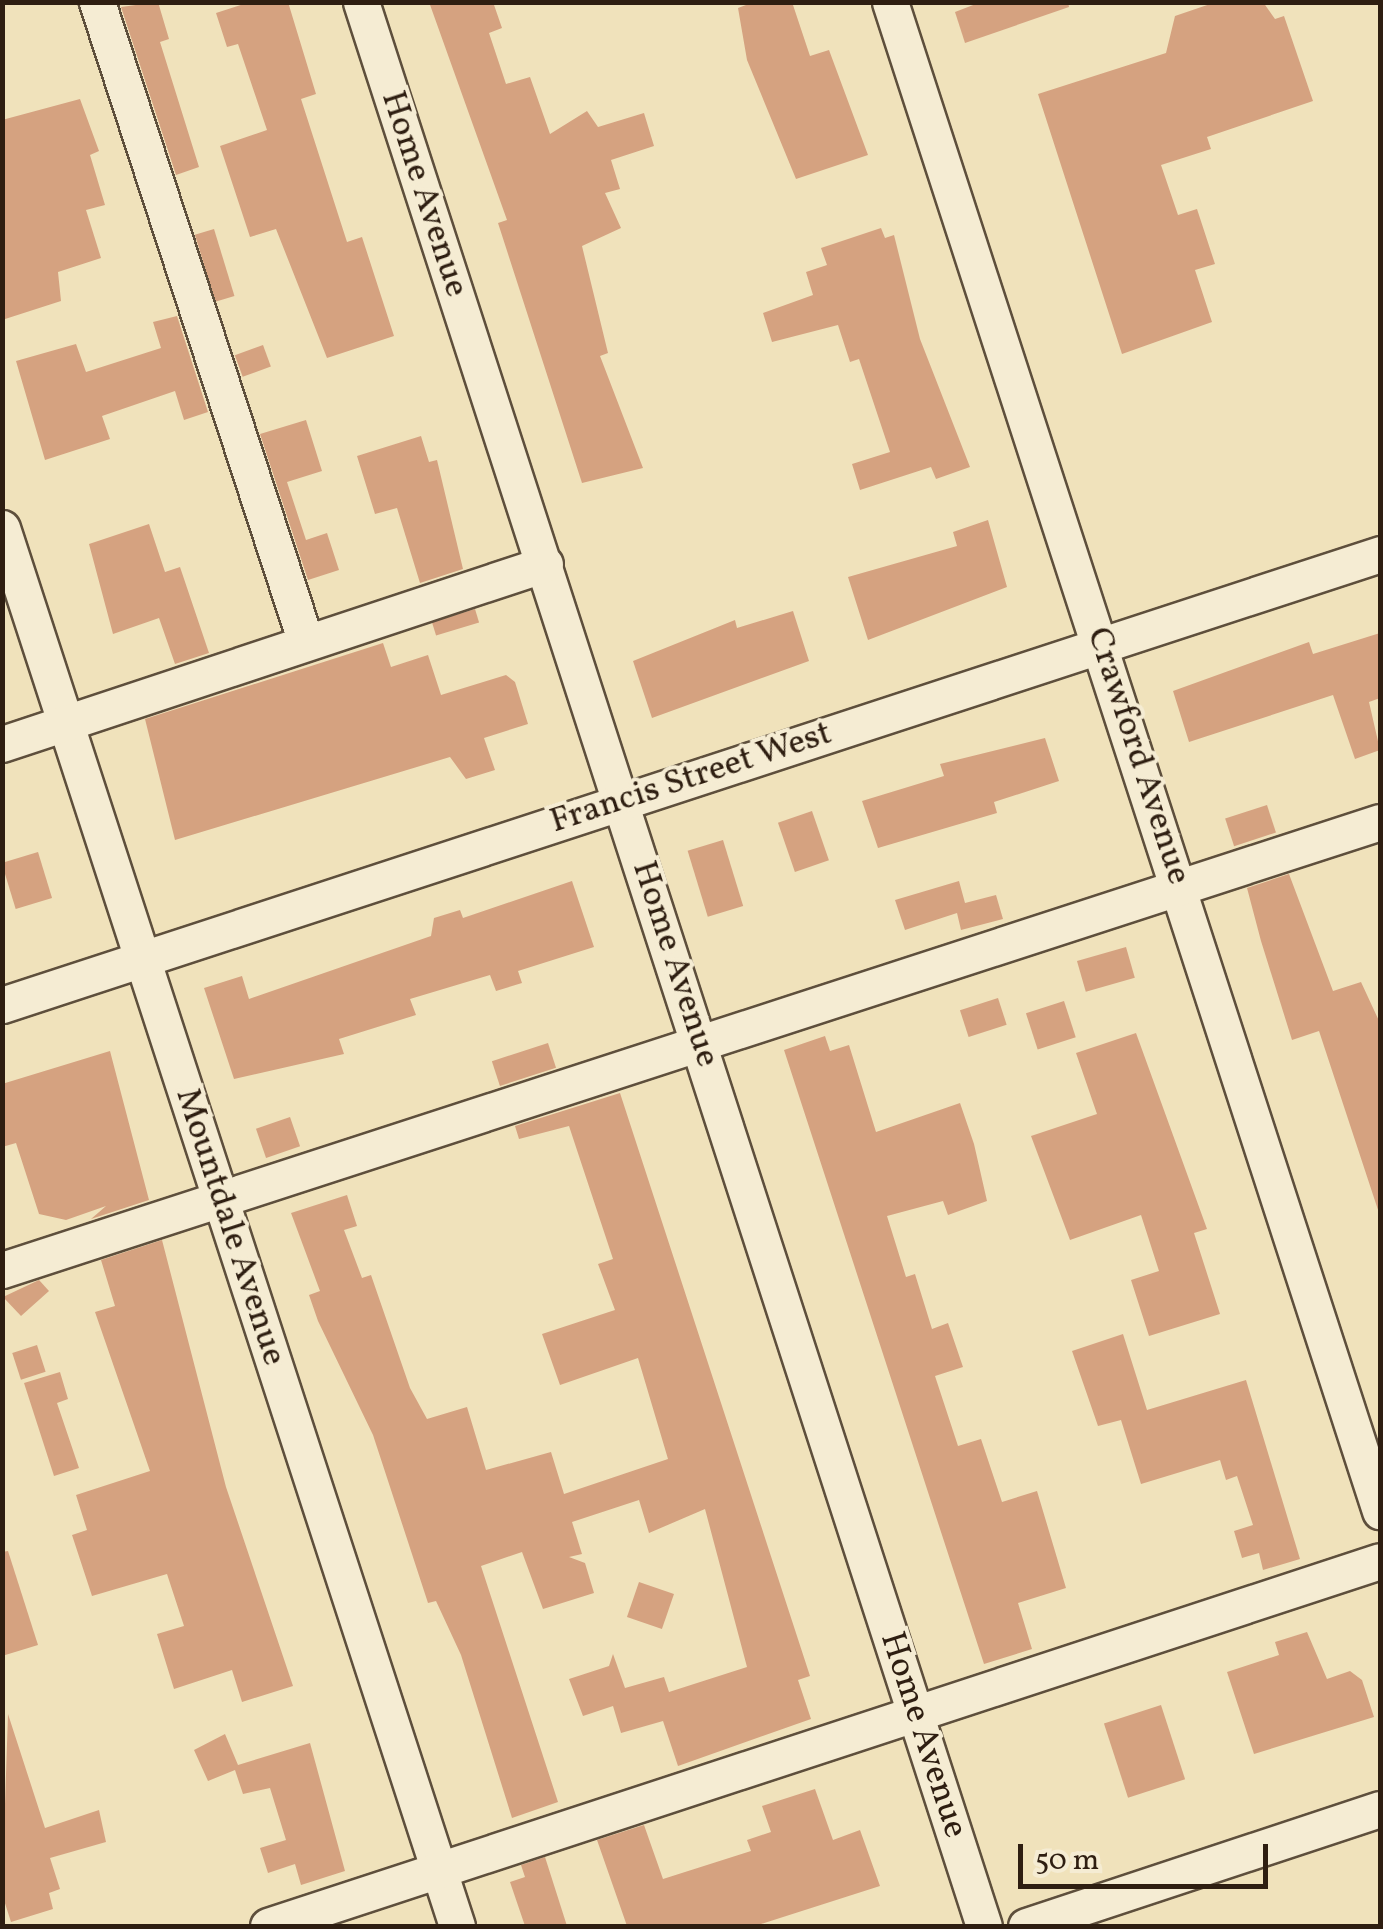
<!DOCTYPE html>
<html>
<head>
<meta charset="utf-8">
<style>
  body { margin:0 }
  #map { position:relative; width:1383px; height:1929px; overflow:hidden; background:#f0e2bb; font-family:Vollkorn,serif }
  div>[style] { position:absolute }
  .building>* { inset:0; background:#d5a280; transform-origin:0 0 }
  .roads { filter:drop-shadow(2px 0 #5e4f3c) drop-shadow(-2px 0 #5e4f3c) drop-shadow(0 2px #5e4f3c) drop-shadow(0 -2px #5e4f3c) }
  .minor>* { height:35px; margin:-17.5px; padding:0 17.5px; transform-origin:17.5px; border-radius:17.5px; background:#f5ecd3 }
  span { translate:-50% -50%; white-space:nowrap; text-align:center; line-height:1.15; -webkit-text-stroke:8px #f5ecd3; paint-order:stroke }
  .street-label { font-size:35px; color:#2e1e11 }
  .frame { position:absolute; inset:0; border:5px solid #2e1e11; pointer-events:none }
  .scale { position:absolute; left:1018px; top:1844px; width:250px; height:45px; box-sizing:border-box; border:5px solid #2e1e11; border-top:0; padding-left:12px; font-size:30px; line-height:35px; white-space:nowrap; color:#2e1e11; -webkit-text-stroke:8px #f5ecd3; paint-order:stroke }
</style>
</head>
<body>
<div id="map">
  <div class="building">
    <div style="clip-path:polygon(158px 2px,169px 39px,160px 42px,199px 167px,176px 175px,121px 7px)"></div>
    <div style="clip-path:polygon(250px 2px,288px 2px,316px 94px,301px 99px,347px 242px,362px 237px,394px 336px,327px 358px,276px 229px,250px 237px,220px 146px,267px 130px,238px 44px,227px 47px,216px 13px)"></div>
    <div style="clip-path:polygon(429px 2px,493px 2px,502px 28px,489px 33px,506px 84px,530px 77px,550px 134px,587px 111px,598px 127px,644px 113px,654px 146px,611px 160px,620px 189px,605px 193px,621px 228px,582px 246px,608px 353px,600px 356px,643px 468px,582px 483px,498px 223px,507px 220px)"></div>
    <div style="clip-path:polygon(754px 2px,792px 2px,810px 56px,829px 50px,868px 155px,796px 179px,747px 60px,738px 8px)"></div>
    <div style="clip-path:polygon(981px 2px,1068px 2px,1069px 7px,965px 43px,955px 12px)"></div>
    <div style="clip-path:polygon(1216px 2px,1263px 2px,1275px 19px,1284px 16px,1313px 101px,1207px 137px,1211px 149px,1161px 165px,1178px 215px,1197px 209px,1215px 264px,1195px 270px,1212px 322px,1122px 354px,1038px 94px,1166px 53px,1175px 16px)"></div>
    <div style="clip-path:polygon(80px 99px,99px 151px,90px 155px,105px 205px,86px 210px,101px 258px,58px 272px,61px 301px,2px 320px,2px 120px)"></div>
    <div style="clip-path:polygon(881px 228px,885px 238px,894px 235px,920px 339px,970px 467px,936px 479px,931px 467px,860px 490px,852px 464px,890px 452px,859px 359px,850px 362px,838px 325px,772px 342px,763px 313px,813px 295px,806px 272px,827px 265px,821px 248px)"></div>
    <div style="left:214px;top:229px;width:70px;height:20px;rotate:73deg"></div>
    <div style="clip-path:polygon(177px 316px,208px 412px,184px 420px,175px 391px,102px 416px,110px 439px,45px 460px,16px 361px,76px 344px,86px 372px,161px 348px,153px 322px)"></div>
    <div style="left:263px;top:345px;width:23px;height:30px;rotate:70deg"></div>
    <div style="clip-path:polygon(306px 420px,322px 471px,287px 482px,306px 540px,327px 533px,339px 570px,308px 580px,260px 434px)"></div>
    <div style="clip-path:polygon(421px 436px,429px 462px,437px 460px,463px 569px,420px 583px,397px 508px,375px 514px,357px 456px)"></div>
    <div style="clip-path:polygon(988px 520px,1007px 587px,868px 640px,848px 577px,957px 546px,953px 532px)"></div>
    <div style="clip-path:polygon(149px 524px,165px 572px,180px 567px,209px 653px,175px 664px,159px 618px,113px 634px,89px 544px)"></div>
    <div style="left:475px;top:609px;width:14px;height:45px;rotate:73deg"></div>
    <div style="clip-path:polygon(793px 611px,809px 661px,652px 718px,633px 661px,735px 620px,737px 628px)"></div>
    <div style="clip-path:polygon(1380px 633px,1380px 698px,1369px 702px,1380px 750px,1355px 759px,1333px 695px,1189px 742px,1173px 691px,1309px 642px,1313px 654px)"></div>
    <div style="clip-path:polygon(383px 643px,391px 667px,428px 655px,441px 695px,506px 675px,515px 682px,528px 724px,484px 738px,495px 770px,466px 779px,450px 757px,175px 840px,145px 719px)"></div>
    <div style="clip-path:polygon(1045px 738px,1059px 781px,994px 802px,997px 813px,878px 848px,862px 801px,944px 776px,940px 764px)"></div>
    <div style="left:1267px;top:805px;width:29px;height:44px;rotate:72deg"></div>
    <div style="left:812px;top:811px;width:52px;height:36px;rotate:71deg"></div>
    <div style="left:723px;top:840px;width:69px;height:37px;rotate:73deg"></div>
    <div style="left:38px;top:852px;width:48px;height:38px;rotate:73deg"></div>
    <div style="clip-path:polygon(1289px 874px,1333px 991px,1361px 982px,1380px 1023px,1380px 1216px,1319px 1031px,1292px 1040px,1261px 941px,1247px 888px)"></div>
    <div style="clip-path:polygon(572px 881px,594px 947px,518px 971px,522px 983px,496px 991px,490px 975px,410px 999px,416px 1015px,339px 1039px,344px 1054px,234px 1079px,204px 988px,242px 976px,249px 999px,431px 936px,434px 918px,460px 910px,463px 918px)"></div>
    <div style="clip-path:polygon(959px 881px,965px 903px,996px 895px,1003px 919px,961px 930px,957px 913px,905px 930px,895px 900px)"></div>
    <div style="left:1126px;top:947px;width:32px;height:51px;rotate:74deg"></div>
    <div style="left:998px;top:998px;width:28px;height:40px;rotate:72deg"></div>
    <div style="left:1064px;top:1001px;width:38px;height:40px;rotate:72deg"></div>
    <div style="clip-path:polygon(1136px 1033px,1207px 1229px,1194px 1233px,1220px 1314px,1149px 1336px,1131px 1280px,1159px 1271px,1141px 1215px,1070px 1240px,1031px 1136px,1097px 1114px,1076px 1053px)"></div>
    <div style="clip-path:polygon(825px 1036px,830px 1051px,849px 1045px,876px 1132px,960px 1103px,974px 1144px,987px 1201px,948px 1215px,943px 1201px,887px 1216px,906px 1277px,915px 1274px,932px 1329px,948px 1323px,963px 1367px,935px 1376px,958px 1446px,981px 1439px,1002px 1502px,1037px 1491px,1066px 1588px,1018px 1603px,1032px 1649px,984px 1664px,784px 1050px)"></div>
    <div style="left:548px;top:1043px;width:26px;height:59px;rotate:72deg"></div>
    <div style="clip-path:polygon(110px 1051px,149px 1200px,91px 1219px,106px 1206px,66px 1220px,39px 1214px,16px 1143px,2px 1147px,2px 1084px)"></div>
    <div style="clip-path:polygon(620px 1093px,810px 1676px,798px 1680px,811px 1719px,678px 1766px,663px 1721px,621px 1733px,613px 1706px,583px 1716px,569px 1679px,609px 1666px,613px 1654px,625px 1688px,664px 1677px,669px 1692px,747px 1667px,705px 1509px,649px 1533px,639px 1500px,572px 1522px,582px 1554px,569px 1557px,585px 1563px,594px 1593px,543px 1609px,522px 1552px,481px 1566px,558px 1802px,512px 1818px,461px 1655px,436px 1601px,428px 1603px,373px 1435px,318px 1321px,309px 1295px,320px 1291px,291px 1213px,347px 1195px,357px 1226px,344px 1230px,362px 1278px,371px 1275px,410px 1388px,427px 1419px,467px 1407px,486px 1470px,551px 1452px,564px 1494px,668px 1459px,638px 1358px,560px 1385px,542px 1334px,615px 1310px,598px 1264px,613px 1259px,569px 1126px,519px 1139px,515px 1126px)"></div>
    <div style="left:290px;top:1117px;width:31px;height:36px;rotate:71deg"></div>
    <div style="clip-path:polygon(162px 1240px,226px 1487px,293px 1686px,242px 1702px,232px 1670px,174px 1689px,157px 1634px,184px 1626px,167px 1574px,92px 1596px,72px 1535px,87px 1530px,76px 1495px,150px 1471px,95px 1312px,115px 1306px,101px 1260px)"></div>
    <div style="clip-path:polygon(39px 1280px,49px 1291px,21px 1316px,3px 1297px)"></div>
    <div style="clip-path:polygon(1123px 1334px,1147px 1410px,1246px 1380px,1300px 1559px,1263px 1570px,1259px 1553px,1242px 1558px,1234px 1531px,1253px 1525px,1237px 1476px,1226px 1480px,1220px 1460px,1141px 1484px,1121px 1420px,1098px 1426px,1072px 1351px)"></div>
    <div style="left:37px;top:1345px;width:28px;height:26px;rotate:72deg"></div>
    <div style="clip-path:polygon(60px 1372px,68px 1399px,57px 1403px,79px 1468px,54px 1476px,24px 1383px)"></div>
    <div style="clip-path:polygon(8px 1551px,38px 1645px,2px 1656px,2px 1552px)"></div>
    <div style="left:639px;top:1582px;width:37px;height:37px;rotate:19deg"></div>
    <div style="clip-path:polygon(1307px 1632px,1327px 1679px,1350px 1671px,1362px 1680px,1374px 1717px,1254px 1754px,1227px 1672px,1279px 1655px,1275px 1642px)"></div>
    <div style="left:1161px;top:1705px;width:78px;height:60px;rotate:72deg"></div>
    <div style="clip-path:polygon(8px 1714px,45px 1828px,99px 1810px,106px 1842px,50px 1858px,60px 1889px,49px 1893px,53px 1909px,11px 1922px,2px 1894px)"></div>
    <div style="clip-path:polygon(225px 1734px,238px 1765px,310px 1743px,345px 1871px,301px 1885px,295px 1864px,268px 1873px,260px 1848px,286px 1840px,270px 1788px,243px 1794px,235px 1770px,208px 1781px,194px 1750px)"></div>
    <div style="clip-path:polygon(815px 1789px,833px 1840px,860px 1830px,880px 1886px,755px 1926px,627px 1926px,597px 1840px,644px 1825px,663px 1879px,751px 1851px,747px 1840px,771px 1832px,762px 1806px)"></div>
    <div style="clip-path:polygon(545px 1857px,567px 1926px,525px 1926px,510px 1882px,525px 1877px,521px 1865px)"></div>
  </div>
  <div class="roads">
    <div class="minor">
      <div style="left:97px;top:2px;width:674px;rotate:71.94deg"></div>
      <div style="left:361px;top:2px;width:2022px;rotate:72.06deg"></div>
      <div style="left:890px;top:2px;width:1587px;rotate:72.01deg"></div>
      <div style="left:2px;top:528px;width:1470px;rotate:71.97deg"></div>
      <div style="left:2px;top:744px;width:572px;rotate:-18.34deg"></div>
      <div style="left:2px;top:1005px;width:1450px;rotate:-18.12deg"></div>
      <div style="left:2px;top:1270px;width:1449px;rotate:-18.01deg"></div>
      <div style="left:268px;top:1926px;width:1170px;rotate:-18.17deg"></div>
      <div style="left:1026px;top:1926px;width:373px;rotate:-18.3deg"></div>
    </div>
  </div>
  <div class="street-label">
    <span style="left:424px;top:194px;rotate:72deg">Home Avenue</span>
    <span style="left:1138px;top:756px;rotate:72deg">Crawford Avenue</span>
    <span style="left:691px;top:778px;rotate:-18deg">Francis Street West</span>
    <span style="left:675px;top:964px;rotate:72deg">Home Avenue</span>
    <span style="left:230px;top:1227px;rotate:72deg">Mountdale Avenue</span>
    <span style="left:923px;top:1735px;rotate:72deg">Home Avenue</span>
  </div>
  <div class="frame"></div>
  <div class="scale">50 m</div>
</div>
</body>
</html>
